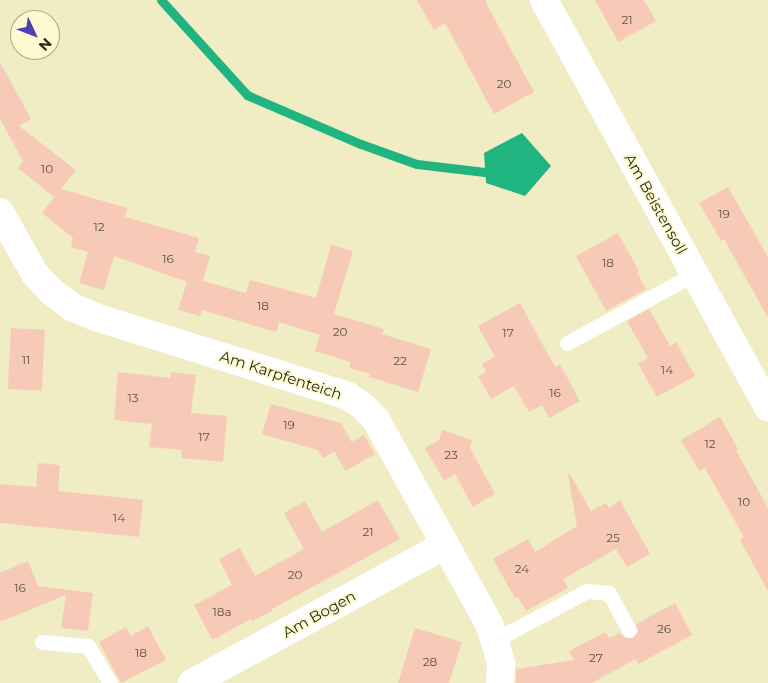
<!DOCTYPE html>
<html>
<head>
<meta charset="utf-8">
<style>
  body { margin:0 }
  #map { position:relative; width:768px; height:683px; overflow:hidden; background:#f0ecc4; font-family:Montserrat,sans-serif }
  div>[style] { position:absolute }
  .water>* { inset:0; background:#20b580 }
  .stream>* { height:9px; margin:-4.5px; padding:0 4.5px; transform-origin:4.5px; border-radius:4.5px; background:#20b580 }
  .building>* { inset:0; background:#f7cab8; transform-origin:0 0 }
  .service>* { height:15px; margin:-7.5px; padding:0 7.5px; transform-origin:7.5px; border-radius:7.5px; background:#fff }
  .minor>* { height:28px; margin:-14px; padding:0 14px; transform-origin:14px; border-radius:14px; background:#fff }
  span { translate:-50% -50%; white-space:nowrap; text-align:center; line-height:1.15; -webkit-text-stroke:4px #fdf9d0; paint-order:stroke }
  .number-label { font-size:12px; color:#5f5242 }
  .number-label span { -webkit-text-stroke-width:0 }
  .street-label { font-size:15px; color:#2c2a1b }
  .north { position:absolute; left:10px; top:10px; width:50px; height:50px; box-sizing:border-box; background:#fdf9d0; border:1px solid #a9a688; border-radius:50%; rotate:133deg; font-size:14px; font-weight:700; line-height:20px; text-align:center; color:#2c2a1b }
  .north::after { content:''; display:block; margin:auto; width:18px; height:22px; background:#4f40b7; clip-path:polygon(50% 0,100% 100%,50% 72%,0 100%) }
</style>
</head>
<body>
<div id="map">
  <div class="water">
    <div style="clip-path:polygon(522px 133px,551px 166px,525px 196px,486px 183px,484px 153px)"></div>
  </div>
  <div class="stream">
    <div style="left:161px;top:0;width:128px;rotate:47.8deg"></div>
    <div style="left:247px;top:95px;width:124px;rotate:23.3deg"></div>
    <div style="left:361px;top:144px;width:59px;rotate:19.7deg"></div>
    <div style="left:417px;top:164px;width:68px;rotate:6.7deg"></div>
  </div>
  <div class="building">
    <div style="clip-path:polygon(417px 0,488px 0,485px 1px,534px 92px,494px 114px,445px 23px,434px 30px)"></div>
    <div style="clip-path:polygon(595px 0,644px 0,656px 21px,618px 42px)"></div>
    <div style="clip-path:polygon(0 62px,31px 119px,19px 126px,76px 170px,54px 197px,18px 168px,23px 161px,0 119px)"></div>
    <div style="clip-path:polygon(728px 187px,768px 257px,768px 318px,724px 239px,721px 241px,699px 203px)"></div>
    <div style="clip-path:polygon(61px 189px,127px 208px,125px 217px,199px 238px,195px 252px,210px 256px,203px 281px,246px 293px,250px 280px,316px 298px,331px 245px,353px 251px,334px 314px,384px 329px,382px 334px,431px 349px,418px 392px,369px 377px,370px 374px,349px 368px,351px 362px,315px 351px,320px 335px,279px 322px,276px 332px,202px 310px,200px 316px,178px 310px,187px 282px,114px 256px,104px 290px,79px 283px,88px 252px,71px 247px,73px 238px,42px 213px)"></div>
    <div style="clip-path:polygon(618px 233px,639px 271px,637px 272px,646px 289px,606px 311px,576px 256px)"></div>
    <div style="clip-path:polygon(520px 303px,555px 367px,560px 364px,580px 401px,549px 418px,542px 405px,529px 412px,514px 386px,491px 399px,478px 376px,486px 372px,482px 364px,495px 357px,478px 326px)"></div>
    <div style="clip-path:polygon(649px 309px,670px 346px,676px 342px,695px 376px,657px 397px,638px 364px,648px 358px,627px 321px)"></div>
    <div style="left:11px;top:328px;width:34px;height:61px;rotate:3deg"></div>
    <div style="clip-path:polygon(118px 372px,170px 378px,171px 372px,196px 375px,191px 413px,227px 416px,223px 462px,181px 458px,182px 450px,149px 447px,152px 424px,114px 420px)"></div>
    <div style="clip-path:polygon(271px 404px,341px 423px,352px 442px,323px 458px,318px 450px,262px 434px)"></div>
    <div style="clip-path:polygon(720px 417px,738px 449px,736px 450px,768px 508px,768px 591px,740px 540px,744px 537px,705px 468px,699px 471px,681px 440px)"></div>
    <div style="clip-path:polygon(442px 430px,472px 440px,470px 448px,495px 494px,473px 507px,455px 474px,444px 481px,425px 448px,439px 440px)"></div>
    <div style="left:364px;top:435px;width:22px;height:34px;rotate:60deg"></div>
    <div style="clip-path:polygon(38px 463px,60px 465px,58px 491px,143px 500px,139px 537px,0 523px,0 484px,36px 487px)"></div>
    <div style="clip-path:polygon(570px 474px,591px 511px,606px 503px,609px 508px,620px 500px,650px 554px,627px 567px,616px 549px,563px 579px,568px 588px,526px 611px,518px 597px,515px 598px,493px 559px,528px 539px,535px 552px,577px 526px,568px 475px)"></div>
    <div style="clip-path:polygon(378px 500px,400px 539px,272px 609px,273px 610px,252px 622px,251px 619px,212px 640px,194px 605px,232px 585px,219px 559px,240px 548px,255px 576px,304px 549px,284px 513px,305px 501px,322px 532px)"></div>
    <div style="clip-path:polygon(28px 561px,38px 586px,93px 593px,88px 631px,61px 628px,66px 595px,0 622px,0 573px)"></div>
    <div style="clip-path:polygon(675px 603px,692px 635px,638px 664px,636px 659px,592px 683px,516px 683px,516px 669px,574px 660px,569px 651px,605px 632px,609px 638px,620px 633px,625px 638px,633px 638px,638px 631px,636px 624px)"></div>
    <div style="clip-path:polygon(148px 626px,166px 660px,121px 683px,99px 642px,126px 627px,131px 636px)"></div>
    <div style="clip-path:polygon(415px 628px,462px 642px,449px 683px,398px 683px)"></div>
  </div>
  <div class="service">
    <div style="left:567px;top:343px;width:145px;rotate:-28.5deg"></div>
    <div style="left:495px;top:640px;width:104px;rotate:-28deg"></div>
    <div style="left:587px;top:591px;width:22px;rotate:5deg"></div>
    <div style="left:609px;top:593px;width:42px;rotate:61.6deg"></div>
    <div style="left:42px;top:642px;width:46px;rotate:5deg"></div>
    <div style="left:88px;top:646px;width:43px;rotate:59.3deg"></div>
  </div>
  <div class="minor">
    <div style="left:544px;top:0;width:465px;rotate:61.2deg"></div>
    <div style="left:0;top:212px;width:71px;rotate:60.6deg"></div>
    <div style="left:35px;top:274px;width:25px;rotate:47deg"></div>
    <div style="left:52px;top:292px;width:25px;rotate:37deg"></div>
    <div style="left:72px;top:307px;width:25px;rotate:23deg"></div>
    <div style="left:95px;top:317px;width:265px;rotate:17.3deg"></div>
    <div style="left:348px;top:396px;width:18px;rotate:34deg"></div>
    <div style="left:363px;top:406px;width:19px;rotate:47deg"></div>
    <div style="left:376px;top:420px;width:235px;rotate:61deg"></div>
    <div style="left:490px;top:626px;width:39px;rotate:73deg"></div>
    <div style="left:501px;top:663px;width:20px;rotate:93deg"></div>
    <div style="left:192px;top:683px;width:288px;rotate:-28.6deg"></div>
  </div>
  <div class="number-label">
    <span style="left:627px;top:20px">21</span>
    <span style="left:504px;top:84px">20</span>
    <span style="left:47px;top:169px">10</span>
    <span style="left:724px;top:214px">19</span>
    <span style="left:99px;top:227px">12</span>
    <span style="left:168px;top:259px">16</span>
    <span style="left:608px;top:263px">18</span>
    <span style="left:263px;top:306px">18</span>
    <span style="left:340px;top:332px">20</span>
    <span style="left:508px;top:333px">17</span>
    <span style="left:26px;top:360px">11</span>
    <span style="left:400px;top:361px">22</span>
    <span style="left:667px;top:370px">14</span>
    <span style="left:555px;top:393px">16</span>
    <span style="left:133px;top:398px">13</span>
    <span style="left:289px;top:425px">19</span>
    <span style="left:204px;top:437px">17</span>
    <span style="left:710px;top:444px">12</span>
    <span style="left:451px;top:455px">23</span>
    <span style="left:744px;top:502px">10</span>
    <span style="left:119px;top:518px">14</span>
    <span style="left:368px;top:532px">21</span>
    <span style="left:613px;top:538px">25</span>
    <span style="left:522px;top:569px">24</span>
    <span style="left:295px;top:575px">20</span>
    <span style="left:20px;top:588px">16</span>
    <span style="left:222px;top:612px">18a</span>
    <span style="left:664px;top:629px">26</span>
    <span style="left:141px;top:653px">18</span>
    <span style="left:596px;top:658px">27</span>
    <span style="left:430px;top:662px">28</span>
  </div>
  <div class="street-label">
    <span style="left:656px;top:204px;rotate:61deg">Am Beistensoll</span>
    <span style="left:281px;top:375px;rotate:18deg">Am Karpfenteich</span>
    <span style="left:319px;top:614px;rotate:-29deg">Am Bogen</span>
  </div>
  <div class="north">N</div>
</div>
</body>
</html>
